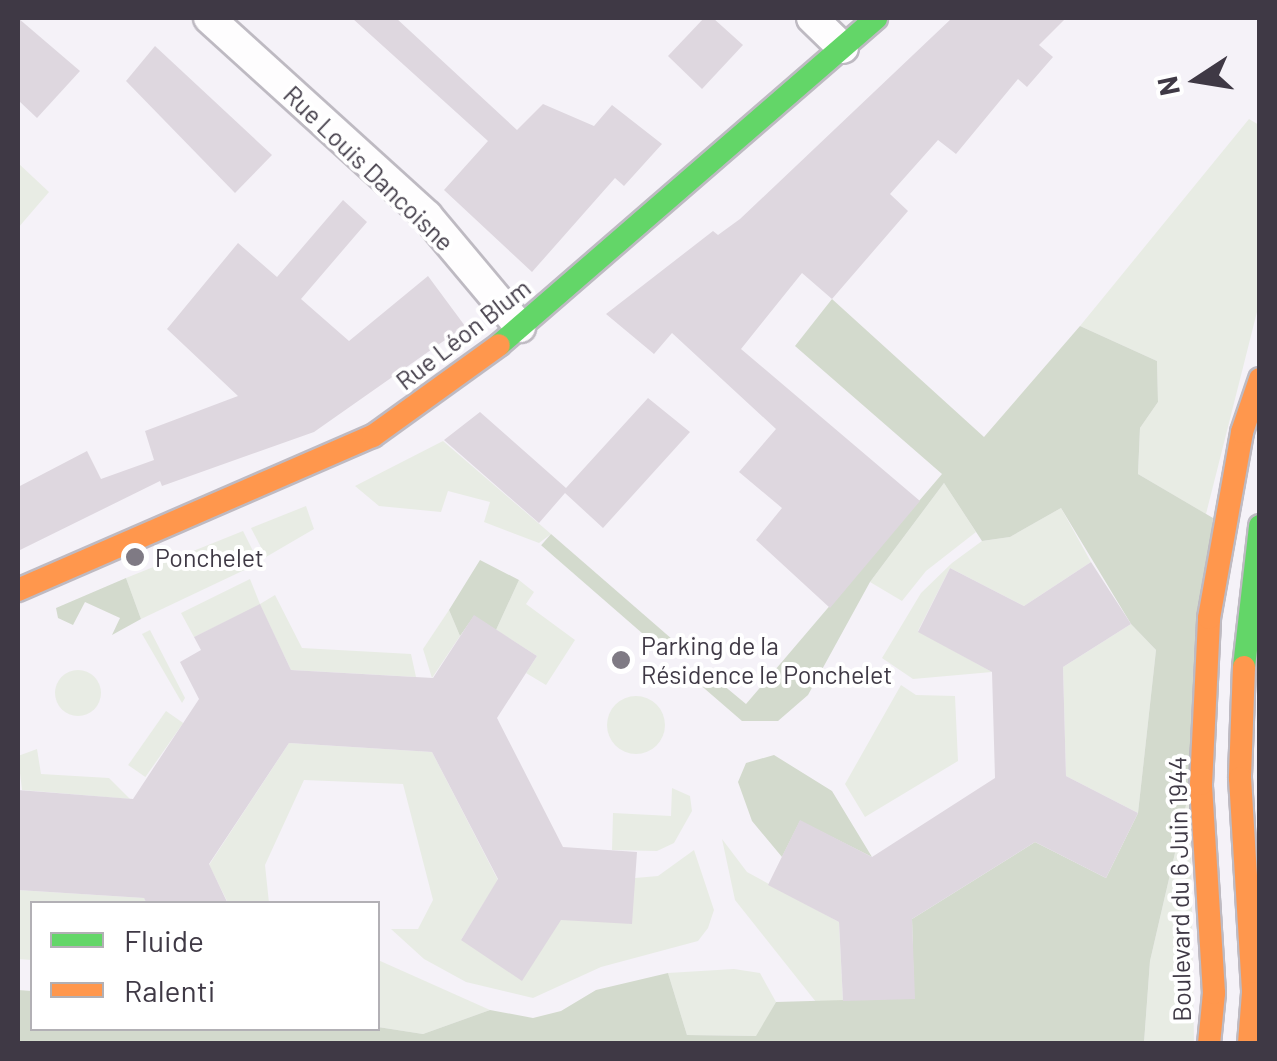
<!DOCTYPE html>
<html>
<head>
<meta charset="utf-8">
<style>
  body { margin:0 }
  #map { position:relative; width:1277px; height:1061px; overflow:hidden; background:#f5f2f8; font-family:Barlow,sans-serif }
  div>[style] { position:absolute }
  .green>* { inset:0; background:#e8ece4; transform-origin:0 0 }
  .round { border-radius:50% }
  .forest>* { inset:0; background:#d3dacd; transform-origin:0 0 }
  .building>* { inset:0; background:#ded7df }
  .roads { filter:drop-shadow(2px 0 #bebac2) drop-shadow(-2px 0 #bebac2) drop-shadow(0 2px #bebac2) drop-shadow(0 -2px #bebac2) }
  .street>* { height:30px; margin:-15px; padding:0 15px; transform-origin:15px; border-radius:15px; background:#fefdfe }
  .fast>* { height:22px; margin:-11px; padding:0 11px; transform-origin:11px; border-radius:11px; background:#63d668 }
  .slow>* { height:22px; margin:-11px; padding:0 11px; transform-origin:11px; border-radius:11px; background:#ff974d }
  .dots>* { width:28px; height:28px; translate:-50% -50%; box-sizing:border-box; border:5px solid #fff; border-radius:50% }
  span { translate:-50% -50%; white-space:nowrap; text-align:center; line-height:1.15; -webkit-text-stroke:8px #fff; paint-order:stroke }
  .street-label { font-size:25px; color:#3f3945 }
  .poi-label { font-size:25px; color:#3f3945 }
  .left { translate:0 -50%; text-align:left }
  .frame { position:absolute; inset:0; border:20px solid #3f3945; pointer-events:none }
  .legend { position:absolute; left:30px; top:901px; width:350px; height:130px; box-sizing:border-box; background:#fff; border:2px solid #b2b0b5; margin:0; padding:12px 18px; list-style:none; font-size:30px; color:#3f3945 }
  .legend li { display:flex; align-items:center; gap:20px; height:50px }
  .legend b { width:50px; border:2px solid #b2b0b5 }
  .north { position:absolute; left:1147px; top:30px; width:100px; height:100px; -webkit-text-stroke:8px #fff; paint-order:stroke; rotate:258deg; font-size:28px; font-weight:700; line-height:40px; text-align:center; color:#3f3945 }
  .north::after { content:''; display:block; margin:auto; width:35px; height:45px; background:#3f3945; clip-path:polygon(50% 0,100% 100%,50% 72%,0 100%) }
</style>
</head>
<body>
<div id="map">
  <div class="green">
    <div style="clip-path:polygon(1249px 119px,1259px 125px,1259px 304px,1206px 514px,1138px 474px,1140px 428px,1158px 402px,1157px 361px,1080px 326px)"></div>
    <div style="clip-path:polygon(18px 163px,49px 192px,18px 228px)"></div>
    <div style="clip-path:polygon(443px 441px,551px 534px,539px 543px,484px 522px,490px 502px,448px 491px,441px 512px,379px 506px,355px 486px)"></div>
    <div style="clip-path:polygon(944px 483px,976px 532px,926px 571px,902px 601px,870px 582px)"></div>
    <div style="clip-path:polygon(306px 506px,314px 529px,266px 557px,251px 528px)"></div>
    <div style="clip-path:polygon(1061px 508px,1091px 562px,1024px 606px,950px 568px,918px 631px,992px 672px,913px 679px,882px 658px,921px 593px,952px 563px,982px 541px,1010px 537px)"></div>
    <div style="clip-path:polygon(243px 531px,259px 563px,141px 619px,126px 578px)"></div>
    <div style="clip-path:polygon(250px 579px,260px 604px,275px 595px,302px 648px,411px 654px,416px 677px,291px 670px,260px 605px,194px 637px,181px 613px)"></div>
    <div style="clip-path:polygon(519px 580px,534px 592px,526px 604px,575px 640px,546px 685px,526px 673px,537px 656px,496px 630px)"></div>
    <div style="clip-path:polygon(449px 610px,460px 636px,432px 678px,423px 649px)"></div>
    <div style="clip-path:polygon(1131px 624px,1156px 650px,1138px 813px,1066px 776px,1063px 667px)"></div>
    <div style="clip-path:polygon(150px 630px,185px 698px,182px 703px,142px 634px)"></div>
    <div class="round" style="left:55px;top:670px;width:46px;height:46px"></div>
    <div style="clip-path:polygon(901px 685px,916px 695px,955px 696px,958px 761px,865px 817px,845px 784px)"></div>
    <div class="round" style="left:607px;top:696px;width:58px;height:58px"></div>
    <div style="left:166px;top:711px;width:21px;height:66px;rotate:35deg"></div>
    <div style="clip-path:polygon(289px 743px,432px 752px,498px 880px,461px 940px,549px 917px,635px 878px,658px 876px,694px 850px,714px 910px,708px 928px,698px 941px,601px 967px,533px 998px,466px 982px,424px 959px,391px 929px,418px 929px,433px 900px,403px 784px,304px 780px,265px 865px,269px 903px,228px 903px,209px 865px)"></div>
    <div style="clip-path:polygon(37px 749px,41px 774px,109px 778px,130px 799px,22px 790px,18px 756px)"></div>
    <div style="clip-path:polygon(672px 788px,690px 796px,692px 811px,674px 843px,657px 851px,612px 850px,613px 813px,671px 816px)"></div>
    <div style="clip-path:polygon(1190px 788px,1194px 1043px,1144px 1044px,1150px 961px)"></div>
    <div style="clip-path:polygon(722px 839px,747px 872px,839px 922px,843px 1001px,816px 1002px,735px 900px)"></div>
    <div style="clip-path:polygon(18px 890px,144px 898px,147px 903px,32px 904px,32px 960px,18px 959px)"></div>
    <div style="clip-path:polygon(378px 960px,490px 1010px,423px 1034px,378px 1027px)"></div>
    <div style="clip-path:polygon(734px 969px,760px 973px,776px 1002px,757px 1036px,687px 1035px,668px 973px)"></div>
  </div>
  <div class="forest">
    <div style="clip-path:polygon(832px 299px,984px 437px,1080px 326px,1157px 361px,1158px 402px,1140px 428px,1138px 474px,1213px 518px,1190px 788px,1150px 961px,1144px 1043px,18px 1044px,18px 990px,32px 991px,32px 1028px,378px 1027px,423px 1034px,490px 1010px,533px 1018px,561px 1011px,596px 990px,668px 973px,687px 1035px,756px 1036px,776px 1002px,914px 998px,912px 919px,1035px 842px,1106px 878px,1138px 813px,1156px 650px,1131px 624px,1061px 508px,1010px 537px,982px 541px,944px 483px,870px 582px,808px 695px,778px 721px,742px 721px,690px 676px,699px 665px,746px 704px,942px 474px,795px 346px)"></div>
    <div style="left:551px;top:534px;width:172px;height:15px;rotate:41deg"></div>
    <div style="clip-path:polygon(480px 560px,519px 580px,496px 630px,474px 616px,460px 636px,449px 610px)"></div>
    <div style="clip-path:polygon(126px 578px,141px 619px,112px 635px,120px 618px,85px 602px,73px 625px,58px 618px,56px 608px)"></div>
    <div style="clip-path:polygon(774px 755px,832px 791px,872px 857px,800px 821px,782px 857px,752px 821px,738px 782px,746px 763px)"></div>
  </div>
  <div class="building">
    <div style="clip-path:polygon(18px 18px,80px 71px,37px 118px,18px 100px)"></div>
    <div style="clip-path:polygon(352px 18px,396px 18px,517px 130px,543px 104px,594px 126px,612px 105px,662px 144px,624px 186px,615px 178px,532px 272px,444px 190px,488px 141px)"></div>
    <div style="clip-path:polygon(704px 18px,713px 18px,743px 45px,702px 89px,668px 56px)"></div>
    <div style="clip-path:polygon(952px 18px,1066px 18px,1039px 45px,1053px 57px,1027px 87px,1018px 79px,956px 154px,938px 140px,890px 194px,908px 211px,832px 299px,802px 273px,741px 349px,920px 501px,830px 608px,756px 540px,782px 508px,739px 472px,776px 429px,672px 333px,654px 354px,606px 314px,713px 231px,718px 235px,740px 219px)"></div>
    <div style="clip-path:polygon(155px 46px,272px 155px,235px 193px,126px 81px)"></div>
    <div style="clip-path:polygon(343px 200px,367px 222px,301px 299px,349px 341px,428px 276px,465px 326px,314px 432px,162px 486px,160px 481px,18px 551px,18px 487px,87px 451px,101px 479px,154px 460px,145px 431px,238px 396px,167px 329px,238px 243px,277px 277px)"></div>
    <div style="clip-path:polygon(648px 398px,690px 432px,603px 528px,565px 493px,539px 523px,444px 440px,480px 412px,566px 488px)"></div>
    <div style="clip-path:polygon(1091px 562px,1131px 624px,1063px 667px,1066px 776px,1138px 813px,1106px 878px,1035px 842px,912px 919px,915px 999px,843px 1001px,839px 922px,768px 885px,800px 820px,872px 857px,995px 778px,992px 672px,918px 632px,950px 568px,1024px 606px)"></div>
    <div style="clip-path:polygon(260px 604px,291px 670px,433px 678px,474px 615px,537px 656px,497px 718px,563px 847px,637px 852px,632px 924px,561px 920px,522px 981px,461px 940px,498px 879px,432px 752px,289px 743px,209px 864px,228px 904px,147px 904px,144px 898px,18px 890px,18px 790px,133px 799px,199px 699px,180px 662px,201px 650px,194px 637px)"></div>
  </div>
  <div class="roads">
    <div class="street">
      <div style="left:209px;top:18px;width:294px;rotate:42.2deg"></div>
      <div style="left:427px;top:216px;width:145px;rotate:50deg"></div>
      <div style="left:812px;top:18px;width:43px;rotate:44.1deg"></div>
    </div>
    <div class="fast">
      <div style="left:499px;top:345px;width:499px;rotate:-40.9deg"></div>
      <div style="left:1244px;top:667px;width:142px;rotate:-83.5deg"></div>
    </div>
    <div class="slow">
      <div style="left:18px;top:590px;width:387px;rotate:-23.5deg"></div>
      <div style="left:373px;top:436px;width:155px;rotate:-35.8deg"></div>
      <div style="left:1244px;top:667px;width:111px;rotate:92.1deg"></div>
      <div style="left:1240px;top:778px;width:215px;rotate:86.5deg"></div>
      <div style="left:1253px;top:993px;width:51px;rotate:94.5deg"></div>
      <div style="left:1209px;top:1044px;width:51px;rotate:-84.4deg"></div>
      <div style="left:1214px;top:993px;width:209px;rotate:-93.6deg"></div>
      <div style="left:1201px;top:784px;width:166px;rotate:-87.2deg"></div>
      <div style="left:1209px;top:618px;width:189px;rotate:-79.9deg"></div>
      <div style="left:1242px;top:432px;width:56px;rotate:-71.2deg"></div>
    </div>
  </div>
  <div class="dots">
    <div style="left:135px;top:557px;background:#7f7a84"></div>
    <div style="left:621px;top:660px;background:#7f7a84"></div>
  </div>
  <div class="street-label">
    <span style="left:369px;top:168px;rotate:44deg">Rue Louis Dancoisne</span>
    <span style="left:463px;top:334px;rotate:-38deg">Rue Léon Blum</span>
    <span style="left:1179px;top:889px;rotate:-91deg">Boulevard du 6 Juin 1944</span>
  </div>
  <div class="poi-label">
    <span class="left" style="left:155px;top:557px">Ponchelet</span>
    <span class="left" style="left:641px;top:660px">Parking de la<br>Résidence le Ponchelet</span>
  </div>
  <div class="frame"></div>
  <ul class="legend">
  <li><b style="height:12px;background:#63d668"></b>Fluide</li>
  <li><b style="height:12px;background:#ff974d"></b>Ralenti</li>
  </ul>
  <div class="north">N</div>
</div>
</body>
</html>
